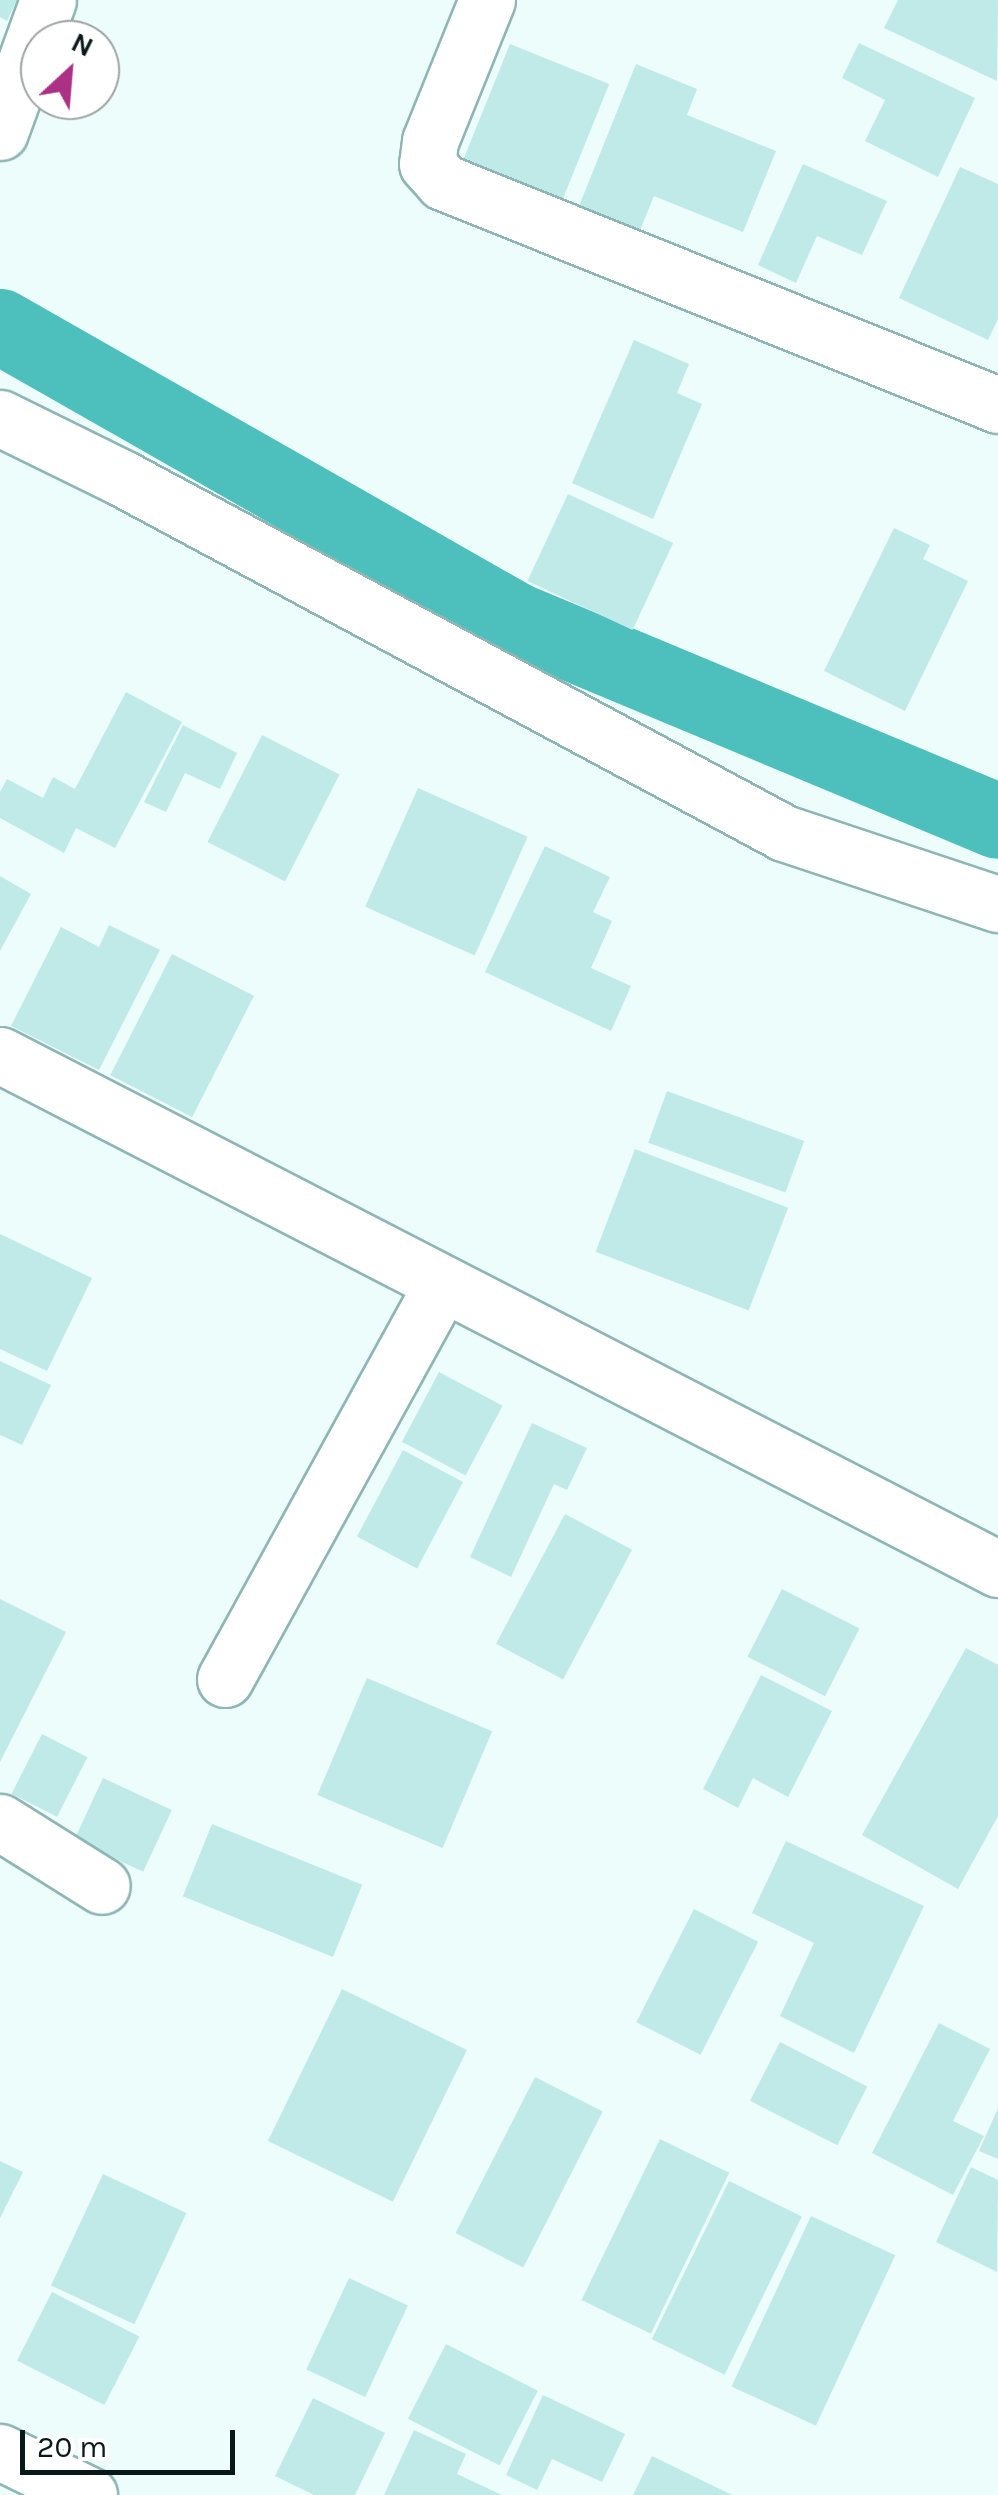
<!DOCTYPE html>
<html>
<head>
<meta charset="utf-8">
<style>
  body { margin:0 }
  #map { position:relative; width:998px; height:2495px; overflow:hidden; background:#ecfdfc; font-family:Karla,sans-serif }
  div>[style] { position:absolute }
  .canal>* { height:75px; margin:-37.5px; padding:0 37.5px; transform-origin:37.5px; border-radius:37.5px; background:#4dbfbc }
  .building>* { inset:0; background:#bfeae8; transform-origin:0 0 }
  .roads { filter:drop-shadow(2px 0 #8db6b5) drop-shadow(-2px 0 #8db6b5) drop-shadow(0 2px #8db6b5) drop-shadow(0 -2px #8db6b5) }
  .street>* { height:55px; margin:-27.5px; padding:0 27.5px; transform-origin:27.5px; border-radius:27.5px; background:#fff }
  span { translate:-50% -50%; white-space:nowrap; text-align:center; line-height:1.15; -webkit-text-stroke:10px #fff; paint-order:stroke }
  .north { position:absolute; left:20px; top:20px; width:100px; height:100px; box-sizing:border-box; background:#fff; border:2px solid #9da3a3; border-radius:50%; rotate:26deg; font-size:28px; font-weight:700; line-height:40px; text-align:center; color:#091919 }
  .north::after { content:''; display:block; margin:auto; width:35px; height:45px; background:#ac3185; clip-path:polygon(50% 0,100% 100%,50% 72%,0 100%) }
  .scale { position:absolute; left:20px; top:2430px; width:215px; height:45px; box-sizing:border-box; border:5px solid #091919; border-top:0; padding-left:12px; font-size:30px; line-height:35px; white-space:nowrap; color:#091919; -webkit-text-stroke:8px #fff; paint-order:stroke }
</style>
</head>
<body>
<div id="map">
  <div class="canal">
    <div style="left:0;top:326px;width:592px;rotate:29.68deg"></div>
    <div style="left:514px;top:619px;width:524px;rotate:22.65deg"></div>
  </div>
  <div class="building">
    <div style="clip-path:polygon(0 0,17px 0,7px 21px,0 17px)"></div>
    <div style="clip-path:polygon(898px 0,998px 0,997px 81px,884px 28px)"></div>
    <div style="clip-path:polygon(859px 43px,975px 98px,938px 177px,865px 141px,885px 100px,842px 78px)"></div>
    <div style="left:510px;top:44px;width:107px;height:133px;rotate:22deg"></div>
    <div style="clip-path:polygon(636px 64px,697px 89px,687px 115px,776px 151px,743px 232px,654px 196px,636px 240px,575px 216px)"></div>
    <div style="clip-path:polygon(803px 164px,887px 201px,862px 255px,817px 236px,796px 283px,758px 265px)"></div>
    <div style="clip-path:polygon(960px 167px,998px 184px,998px 319px,988px 340px,899px 298px)"></div>
    <div style="clip-path:polygon(634px 340px,689px 364px,677px 393px,702px 404px,653px 519px,572px 483px)"></div>
    <div style="left:568px;top:494px;width:116px;height:96px;rotate:25deg"></div>
    <div style="clip-path:polygon(894px 528px,930px 545px,923px 559px,968px 581px,905px 711px,824px 671px)"></div>
    <div style="clip-path:polygon(126px 692px,182px 722px,115px 848px,76px 828px,64px 853px,0 818px,0 792px,7px 779px,43px 798px,53px 777px,75px 789px)"></div>
    <div style="clip-path:polygon(183px 725px,237px 753px,220px 789px,185px 773px,166px 812px,144px 802px)"></div>
    <div style="left:262px;top:735px;width:87px;height:120px;rotate:27deg"></div>
    <div style="left:418px;top:788px;width:120px;height:130px;rotate:24deg"></div>
    <div style="clip-path:polygon(545px 846px,610px 877px,593px 912px,612px 921px,591px 968px,631px 986px,611px 1031px,485px 972px)"></div>
    <div style="clip-path:polygon(0 876px,31px 894px,0 951px)"></div>
    <div style="clip-path:polygon(109px 925px,160px 950px,99px 1070px,11px 1026px,61px 927px,99px 947px)"></div>
    <div style="left:172px;top:954px;width:92px;height:136px;rotate:27deg"></div>
    <div style="left:667px;top:1091px;width:146px;height:55px;rotate:20deg"></div>
    <div style="left:635px;top:1149px;width:164px;height:110px;rotate:21deg"></div>
    <div style="clip-path:polygon(0 1234px,92px 1278px,47px 1371px,0 1349px)"></div>
    <div style="clip-path:polygon(0 1361px,51px 1385px,22px 1445px,0 1435px)"></div>
    <div style="left:439px;top:1372px;width:72px;height:79px;rotate:28deg"></div>
    <div style="clip-path:polygon(532px 1423px,587px 1448px,567px 1490px,554px 1484px,511px 1577px,470px 1557px)"></div>
    <div style="left:403px;top:1450px;width:68px;height:98px;rotate:28deg"></div>
    <div style="left:565px;top:1514px;width:76px;height:147px;rotate:28deg"></div>
    <div style="left:782px;top:1589px;width:87px;height:76px;rotate:27deg"></div>
    <div style="clip-path:polygon(0 1599px,66px 1632px,0 1762px)"></div>
    <div style="clip-path:polygon(966px 1648px,998px 1665px,998px 1816px,958px 1889px,862px 1835px)"></div>
    <div style="clip-path:polygon(761px 1675px,832px 1711px,788px 1797px,753px 1778px,738px 1808px,703px 1789px)"></div>
    <div style="left:367px;top:1678px;width:136px;height:127px;rotate:23deg"></div>
    <div style="left:42px;top:1734px;width:51px;height:67px;rotate:27deg"></div>
    <div style="left:103px;top:1778px;width:76px;height:68px;rotate:25deg"></div>
    <div style="left:212px;top:1824px;width:162px;height:78px;rotate:22deg"></div>
    <div style="clip-path:polygon(786px 1841px,924px 1906px,854px 2053px,780px 2016px,814px 1943px,752px 1913px)"></div>
    <div style="left:694px;top:1909px;width:72px;height:127px;rotate:27deg"></div>
    <div style="left:342px;top:1989px;width:139px;height:169px;rotate:26deg"></div>
    <div style="clip-path:polygon(939px 2023px,990px 2049px,953px 2121px,984px 2136px,953px 2195px,872px 2153px)"></div>
    <div style="left:780px;top:2042px;width:98px;height:66px;rotate:27deg"></div>
    <div style="left:535px;top:2077px;width:76px;height:175px;rotate:27deg"></div>
    <div style="clip-path:polygon(998px 2108px,998px 2159px,979px 2151px)"></div>
    <div style="left:660px;top:2139px;width:77px;height:179px;rotate:26deg"></div>
    <div style="clip-path:polygon(0 2161px,23px 2172px,0 2218px)"></div>
    <div style="clip-path:polygon(971px 2167px,998px 2180px,997px 2272px,936px 2242px)"></div>
    <div style="left:103px;top:2174px;width:92px;height:123px;rotate:25deg"></div>
    <div style="left:729px;top:2181px;width:81px;height:176px;rotate:26deg"></div>
    <div style="left:811px;top:2216px;width:93px;height:188px;rotate:25deg"></div>
    <div style="left:349px;top:2278px;width:65px;height:101px;rotate:25deg"></div>
    <div style="left:52px;top:2292px;width:98px;height:77px;rotate:27deg"></div>
    <div style="left:446px;top:2344px;width:103px;height:84px;rotate:27deg"></div>
    <div style="clip-path:polygon(543px 2395px,625px 2434px,602px 2482px,552px 2459px,537px 2490px,506px 2475px)"></div>
    <div style="clip-path:polygon(313px 2398px,385px 2433px,355px 2495px,314px 2495px,275px 2476px)"></div>
    <div style="clip-path:polygon(414px 2430px,466px 2454px,457px 2474px,502px 2495px,384px 2495px)"></div>
    <div style="clip-path:polygon(652px 2456px,732px 2495px,633px 2495px)"></div>
  </div>
  <div class="roads">
    <div class="street">
      <div style="left:487px;top:0;width:152px;rotate:112deg"></div>
      <div style="left:430px;top:141px;width:23px;rotate:97deg"></div>
      <div style="left:427px;top:164px;width:24px;rotate:48deg"></div>
      <div style="left:443px;top:182px;width:598px;rotate:21.89deg"></div>
      <div style="left:0;top:132px;width:140px;rotate:-70deg"></div>
      <div style="left:0;top:418px;width:136px;rotate:26.2deg"></div>
      <div style="left:122px;top:478px;width:751px;rotate:28.2deg"></div>
      <div style="left:784px;top:833px;width:225px;rotate:18.4deg"></div>
      <div style="left:0;top:1055px;width:1123px;rotate:27.25deg"></div>
      <div style="left:225px;top:1679px;width:448px;rotate:-61.2deg"></div>
      <div style="left:0;top:1822px;width:120px;rotate:32.1deg"></div>
      <div style="left:0;top:2452px;width:99px;rotate:25.8deg"></div>
    </div>
  </div>
  <div class="north">N</div>
  <div class="scale">20 m</div>
</div>
</body>
</html>
